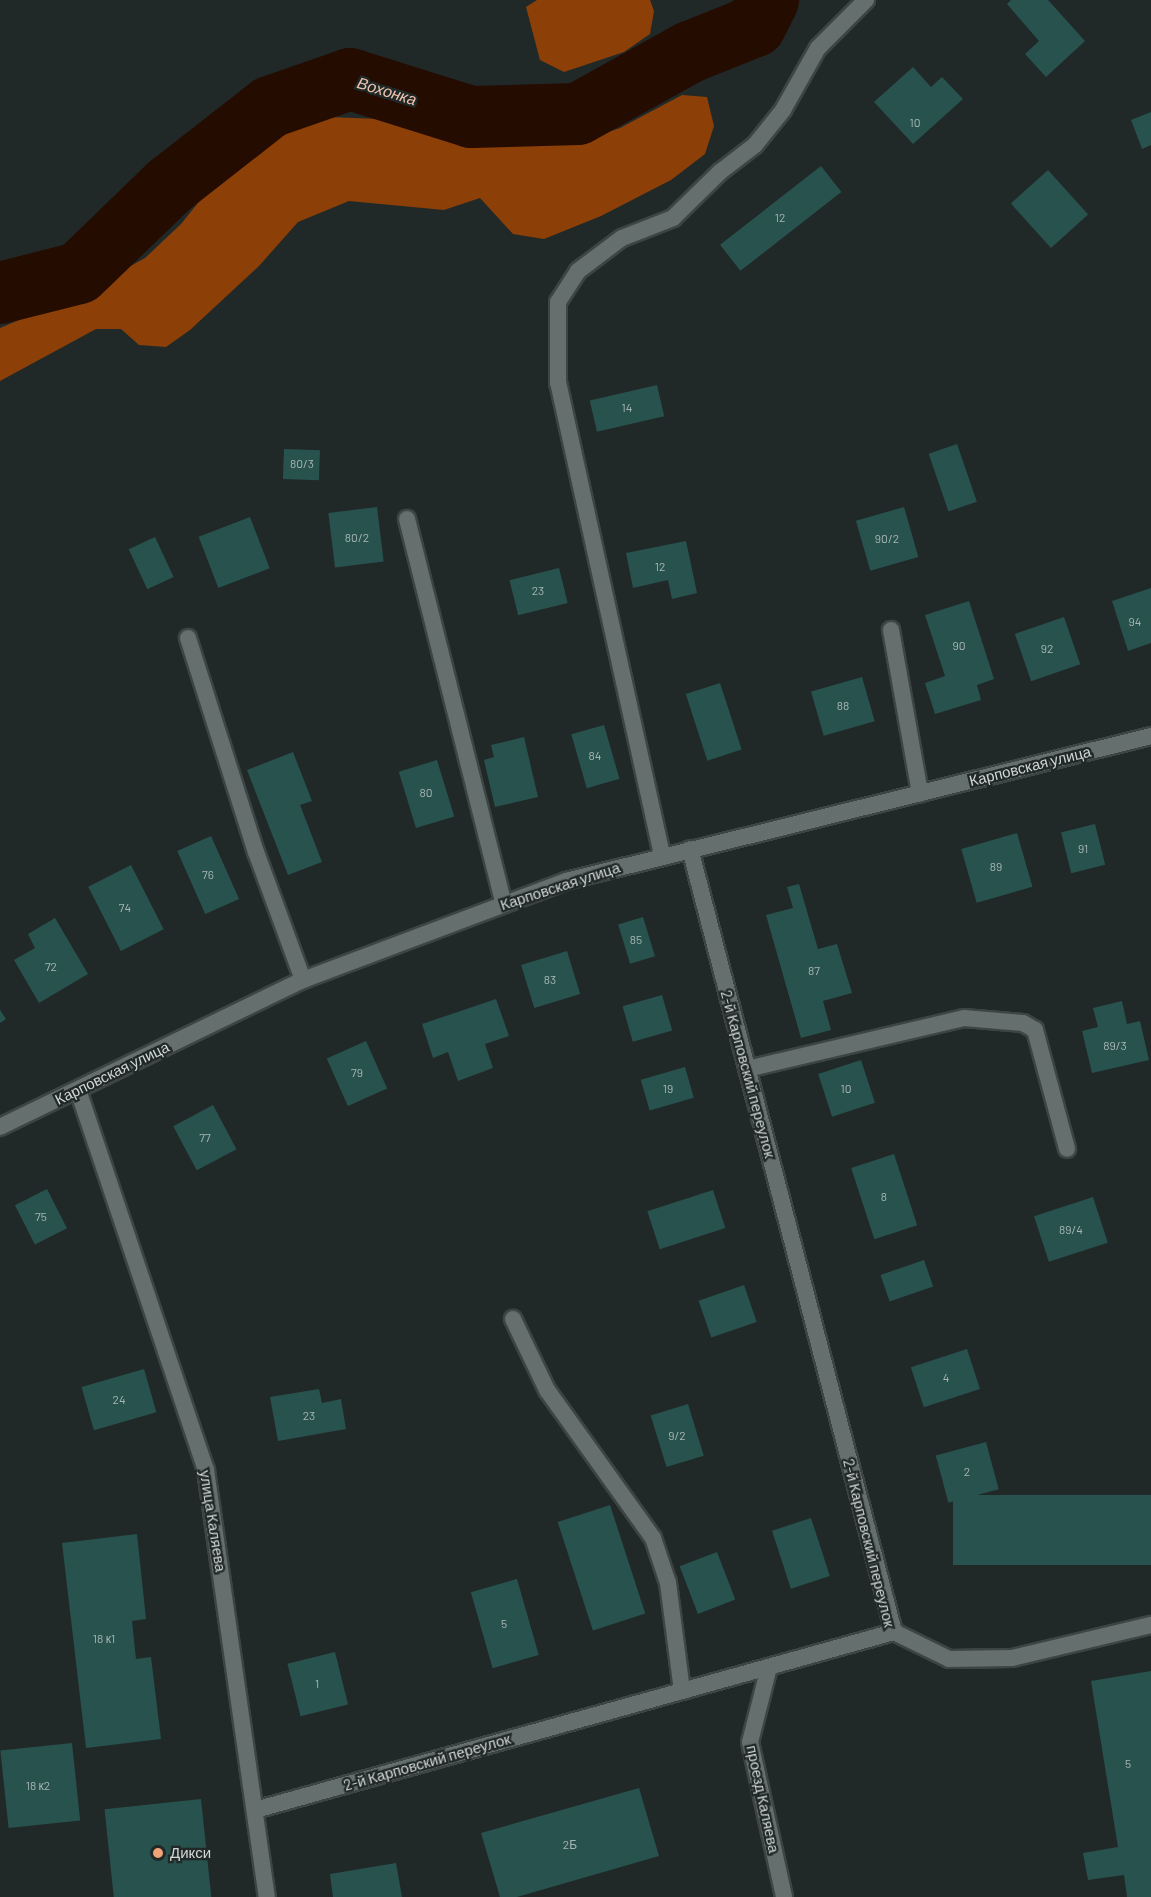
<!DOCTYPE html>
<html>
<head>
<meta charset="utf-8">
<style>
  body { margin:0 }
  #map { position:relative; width:1151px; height:1897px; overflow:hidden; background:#202928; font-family:Barlow,sans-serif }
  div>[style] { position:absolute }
  .forest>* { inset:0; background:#8c3f07 }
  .river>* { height:62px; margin:-31px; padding:0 31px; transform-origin:31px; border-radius:31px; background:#240c01 }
  .building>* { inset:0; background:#28524e; transform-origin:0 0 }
  .roads { filter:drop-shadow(2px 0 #3d4544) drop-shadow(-2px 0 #3d4544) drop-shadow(0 2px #3d4544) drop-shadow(0 -2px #3d4544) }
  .service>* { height:16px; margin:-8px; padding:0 8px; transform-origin:8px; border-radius:8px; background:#656f6e }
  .minor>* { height:16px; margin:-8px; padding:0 8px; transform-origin:8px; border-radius:8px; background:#656f6e }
  .dots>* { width:16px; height:16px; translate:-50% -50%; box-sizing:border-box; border:3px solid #202928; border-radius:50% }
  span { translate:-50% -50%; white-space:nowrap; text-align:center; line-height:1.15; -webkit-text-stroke:4.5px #202928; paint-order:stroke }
  .number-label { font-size:12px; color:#a7b6b4 }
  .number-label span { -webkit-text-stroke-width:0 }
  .street-label { font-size:15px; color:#d1d7d6 }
  .poi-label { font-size:15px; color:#d1d7d6 }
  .left { translate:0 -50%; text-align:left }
  .water-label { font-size:16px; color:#f1c4ad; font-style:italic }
</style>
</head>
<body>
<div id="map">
  <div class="forest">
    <div style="clip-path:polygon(537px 0,650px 0,654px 11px,650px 34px,624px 52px,564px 72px,540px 60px,526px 7px)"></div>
    <div style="clip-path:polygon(682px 95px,707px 97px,714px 126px,705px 154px,671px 180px,601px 216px,544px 239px,513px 234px,480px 198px,444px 210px,349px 201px,298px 222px,259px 266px,190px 330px,166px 347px,139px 345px,121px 329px,96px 329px,0 381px,0 328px,76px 296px,145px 258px,181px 224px,222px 173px,276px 132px,330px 117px,379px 119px,453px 137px,578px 142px,620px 128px)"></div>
  </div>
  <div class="river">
    <div style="left:0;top:293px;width:81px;rotate:-14.2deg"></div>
    <div style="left:79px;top:273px;width:125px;rotate:-44deg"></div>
    <div style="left:169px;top:186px;width:128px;rotate:-38deg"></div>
    <div style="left:270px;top:107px;width:85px;rotate:-19.3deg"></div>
    <div style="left:350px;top:79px;width:127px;rotate:17.4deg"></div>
    <div style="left:471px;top:117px;width:107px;rotate:-1.6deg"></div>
    <div style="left:578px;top:114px;width:128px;rotate:-29deg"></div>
    <div style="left:690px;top:52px;width:70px;rotate:-21.8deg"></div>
    <div style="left:755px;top:26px;width:29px;rotate:-63deg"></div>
  </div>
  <div class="building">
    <div style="clip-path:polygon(1011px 0,1048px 0,1085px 41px,1046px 77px,1025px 54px,1039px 41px,1007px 4px)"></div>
    <div style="clip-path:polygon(913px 67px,931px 87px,942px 77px,963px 99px,913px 144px,874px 102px)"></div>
    <div style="clip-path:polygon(1151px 112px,1151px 145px,1142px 149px,1131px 120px)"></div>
    <div style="left:821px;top:166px;width:33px;height:128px;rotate:52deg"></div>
    <div style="left:1048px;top:170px;width:60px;height:50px;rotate:48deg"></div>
    <div style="left:657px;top:385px;width:32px;height:69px;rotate:77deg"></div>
    <div style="left:957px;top:444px;width:61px;height:30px;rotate:71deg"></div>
    <div style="left:284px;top:449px;width:36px;height:30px;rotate:2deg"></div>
    <div style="left:377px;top:507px;width:55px;height:49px;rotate:83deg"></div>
    <div style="left:904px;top:507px;width:52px;height:50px;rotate:74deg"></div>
    <div style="left:250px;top:517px;width:55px;height:55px;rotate:69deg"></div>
    <div style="left:155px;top:537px;width:44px;height:29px;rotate:65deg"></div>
    <div style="clip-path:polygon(686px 541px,697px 593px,672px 599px,668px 580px,633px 588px,626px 553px)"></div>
    <div style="left:559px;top:568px;width:36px;height:51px;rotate:76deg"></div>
    <div style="clip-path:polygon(1151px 588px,1151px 643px,1128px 651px,1112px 601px)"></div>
    <div style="clip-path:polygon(969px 601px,994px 679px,977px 685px,981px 700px,935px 714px,925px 683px,945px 676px,925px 615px)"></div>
    <div style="left:1064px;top:617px;width:50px;height:52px;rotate:71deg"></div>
    <div style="left:862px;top:677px;width:46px;height:53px;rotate:74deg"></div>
    <div style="left:720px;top:683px;width:70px;height:36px;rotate:72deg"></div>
    <div style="left:604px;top:725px;width:56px;height:34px;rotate:74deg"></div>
    <div style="clip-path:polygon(524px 737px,538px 797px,495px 807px,484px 760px,494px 757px,491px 745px)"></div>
    <div style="clip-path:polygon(293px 752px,312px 801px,300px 805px,322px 862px,288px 875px,247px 770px)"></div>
    <div style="left:437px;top:760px;width:59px;height:40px;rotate:73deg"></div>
    <div style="left:1095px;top:824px;width:42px;height:35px;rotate:76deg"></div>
    <div style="left:1017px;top:833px;width:56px;height:58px;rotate:74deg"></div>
    <div style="left:211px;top:836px;width:69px;height:37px;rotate:66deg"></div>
    <div style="left:131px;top:865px;width:72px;height:48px;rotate:63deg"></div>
    <div style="clip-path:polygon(799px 884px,818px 949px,837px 944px,852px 993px,823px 1001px,831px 1030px,801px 1038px,766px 915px,793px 908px,787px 887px)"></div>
    <div style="left:643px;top:917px;width:41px;height:26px;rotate:73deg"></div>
    <div style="clip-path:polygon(55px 918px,88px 974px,39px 1003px,14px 960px,35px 948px,28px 934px)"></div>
    <div style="left:567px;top:951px;width:45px;height:48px;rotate:73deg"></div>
    <div style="left:662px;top:995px;width:37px;height:41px;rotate:74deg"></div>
    <div style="clip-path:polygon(496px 999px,509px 1036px,485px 1044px,493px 1068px,458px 1081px,448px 1052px,433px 1058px,422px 1024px)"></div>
    <div style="clip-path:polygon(1122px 1001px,1127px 1024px,1140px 1021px,1149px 1060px,1092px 1073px,1082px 1031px,1098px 1027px,1093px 1008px)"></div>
    <div style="clip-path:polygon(0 1010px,6px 1019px,0 1023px)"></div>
    <div style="left:366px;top:1041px;width:52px;height:43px;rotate:66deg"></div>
    <div style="left:861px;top:1060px;width:45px;height:45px;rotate:72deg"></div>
    <div style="left:685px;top:1067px;width:32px;height:46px;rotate:74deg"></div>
    <div style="left:213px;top:1105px;width:50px;height:45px;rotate:62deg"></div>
    <div style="left:894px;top:1154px;width:75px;height:45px;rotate:72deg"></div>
    <div style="left:47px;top:1189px;width:44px;height:36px;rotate:63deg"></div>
    <div style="left:713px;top:1190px;width:40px;height:69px;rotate:72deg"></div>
    <div style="left:1093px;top:1197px;width:48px;height:62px;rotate:72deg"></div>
    <div style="left:924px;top:1260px;width:28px;height:46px;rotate:71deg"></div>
    <div style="left:744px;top:1285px;width:39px;height:48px;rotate:71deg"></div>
    <div style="left:967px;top:1349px;width:42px;height:59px;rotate:72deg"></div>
    <div style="left:144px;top:1369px;width:45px;height:65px;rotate:74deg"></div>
    <div style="clip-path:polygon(319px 1389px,322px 1403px,341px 1399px,346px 1429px,278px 1441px,270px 1397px)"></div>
    <div style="left:688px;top:1404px;width:54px;height:39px;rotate:73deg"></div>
    <div style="left:986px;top:1442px;width:49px;height:52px;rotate:75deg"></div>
    <div style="left:1151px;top:1495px;width:70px;height:198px;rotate:90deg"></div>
    <div style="left:610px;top:1505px;width:114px;height:55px;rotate:72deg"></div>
    <div style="left:811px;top:1518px;width:61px;height:41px;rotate:72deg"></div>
    <div style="clip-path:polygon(137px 1534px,146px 1619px,132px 1621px,136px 1659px,151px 1657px,161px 1739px,86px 1748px,62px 1543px)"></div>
    <div style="left:717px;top:1552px;width:51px;height:40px;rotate:69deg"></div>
    <div style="left:517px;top:1579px;width:79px;height:48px;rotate:74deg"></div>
    <div style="left:335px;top:1652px;width:54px;height:49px;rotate:76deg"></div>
    <div style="clip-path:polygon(1151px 1671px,1151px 1897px,1127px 1897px,1124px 1875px,1088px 1880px,1083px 1853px,1118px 1847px,1091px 1681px)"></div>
    <div style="left:72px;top:1743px;width:78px;height:72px;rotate:84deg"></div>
    <div style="clip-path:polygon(639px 1788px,659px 1856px,517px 1897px,500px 1897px,481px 1833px)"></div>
    <div style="left:201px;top:1799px;width:99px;height:97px;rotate:84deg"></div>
    <div style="clip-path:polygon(396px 1863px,402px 1897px,333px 1897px,330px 1874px)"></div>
  </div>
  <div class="roads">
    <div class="service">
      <div style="left:407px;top:519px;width:397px;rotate:75.9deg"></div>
      <div style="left:891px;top:630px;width:166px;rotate:79.9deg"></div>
      <div style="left:188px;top:638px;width:225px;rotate:72.4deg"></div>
      <div style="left:256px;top:852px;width:136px;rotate:69.8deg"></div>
      <div style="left:747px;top:1069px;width:223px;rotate:-13.2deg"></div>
      <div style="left:964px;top:1018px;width:59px;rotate:4.8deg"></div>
      <div style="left:1023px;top:1023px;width:14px;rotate:30deg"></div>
      <div style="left:1035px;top:1030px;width:123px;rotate:74.9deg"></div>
      <div style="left:513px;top:1319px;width:79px;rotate:64.4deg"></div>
      <div style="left:547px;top:1390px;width:182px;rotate:54.4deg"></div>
      <div style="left:653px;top:1538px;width:47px;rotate:71.6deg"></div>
      <div style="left:668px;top:1583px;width:109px;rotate:82.6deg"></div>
    </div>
    <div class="minor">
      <div style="left:662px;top:855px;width:483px;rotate:-102.4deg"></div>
      <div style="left:558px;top:383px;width:81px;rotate:-90deg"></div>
      <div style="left:558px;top:302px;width:37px;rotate:-57deg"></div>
      <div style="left:578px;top:271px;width:55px;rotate:-36.9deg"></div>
      <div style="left:622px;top:238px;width:55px;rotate:-21.4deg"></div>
      <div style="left:673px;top:218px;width:66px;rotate:-44.4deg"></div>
      <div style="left:720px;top:172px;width:44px;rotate:-37.6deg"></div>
      <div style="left:755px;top:145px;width:45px;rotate:-51.3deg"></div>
      <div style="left:783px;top:110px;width:71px;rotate:-60.6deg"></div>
      <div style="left:818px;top:48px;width:68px;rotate:-45deg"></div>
      <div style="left:78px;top:1090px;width:401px;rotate:71.4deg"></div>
      <div style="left:206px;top:1470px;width:431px;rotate:81.9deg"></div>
      <div style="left:0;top:1127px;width:337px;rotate:-25.9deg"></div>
      <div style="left:303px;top:980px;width:281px;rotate:-20.6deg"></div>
      <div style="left:566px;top:881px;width:603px;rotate:-13.92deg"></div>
      <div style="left:894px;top:1632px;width:61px;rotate:26.1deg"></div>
      <div style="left:949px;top:1659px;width:63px;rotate:-0.9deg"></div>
      <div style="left:1012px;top:1658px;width:143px;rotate:-13.4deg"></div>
      <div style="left:769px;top:1667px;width:77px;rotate:104.2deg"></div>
      <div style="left:750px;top:1742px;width:159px;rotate:77.6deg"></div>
      <div style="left:255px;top:1810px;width:663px;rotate:-15.57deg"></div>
      <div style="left:894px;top:1632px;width:809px;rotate:-104.6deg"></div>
    </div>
  </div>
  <div class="dots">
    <div style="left:158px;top:1853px;background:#f0a279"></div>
  </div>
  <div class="number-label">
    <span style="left:915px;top:123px">10</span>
    <span style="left:780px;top:218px">12</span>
    <span style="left:627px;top:408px">14</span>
    <span style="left:302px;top:464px">80/3</span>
    <span style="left:357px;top:538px">80/2</span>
    <span style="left:887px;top:539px">90/2</span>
    <span style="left:660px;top:567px">12</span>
    <span style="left:538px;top:591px">23</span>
    <span style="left:1135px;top:622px">94</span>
    <span style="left:959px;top:646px">90</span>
    <span style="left:1047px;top:649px">92</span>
    <span style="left:843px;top:706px">88</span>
    <span style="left:595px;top:756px">84</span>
    <span style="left:426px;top:793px">80</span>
    <span style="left:1083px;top:849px">91</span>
    <span style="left:996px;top:867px">89</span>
    <span style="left:208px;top:875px">76</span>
    <span style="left:125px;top:908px">74</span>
    <span style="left:636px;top:940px">85</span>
    <span style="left:51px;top:967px">72</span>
    <span style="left:814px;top:971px">87</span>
    <span style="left:550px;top:980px">83</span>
    <span style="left:1115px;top:1046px">89/3</span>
    <span style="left:357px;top:1073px">79</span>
    <span style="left:668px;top:1089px">19</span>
    <span style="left:846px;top:1089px">10</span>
    <span style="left:205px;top:1138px">77</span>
    <span style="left:884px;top:1197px">8</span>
    <span style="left:41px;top:1217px">75</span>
    <span style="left:1071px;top:1230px">89/4</span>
    <span style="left:946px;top:1378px">4</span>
    <span style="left:119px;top:1400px">24</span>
    <span style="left:309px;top:1416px">23</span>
    <span style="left:677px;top:1436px">9/2</span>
    <span style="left:967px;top:1472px">2</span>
    <span style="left:504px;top:1624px">5</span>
    <span style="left:104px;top:1639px">18 к1</span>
    <span style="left:317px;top:1684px">1</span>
    <span style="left:1128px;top:1764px">5</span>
    <span style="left:38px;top:1786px">18 к2</span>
    <span style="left:570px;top:1845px">2Б</span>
  </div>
  <div class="street-label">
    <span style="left:1030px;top:766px;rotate:-14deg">Карповская улица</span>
    <span style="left:560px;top:886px;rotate:-18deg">Карповская улица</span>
    <span style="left:112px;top:1073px;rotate:-26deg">Карповская улица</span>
    <span style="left:748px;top:1074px;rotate:75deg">2-й Карповский переулок</span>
    <span style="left:213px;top:1521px;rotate:81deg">улица Каляева</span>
    <span style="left:869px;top:1543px;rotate:76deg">2-й Карповский переулок</span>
    <span style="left:427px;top:1762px;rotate:-16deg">2-й Карповский переулок</span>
    <span style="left:763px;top:1799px;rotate:78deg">проезд Каляева</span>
  </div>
  <div class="poi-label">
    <span class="left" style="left:170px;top:1853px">Дикси</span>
  </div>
  <div class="water-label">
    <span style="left:387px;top:91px;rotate:17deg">Вохонка</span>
  </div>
</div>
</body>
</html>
